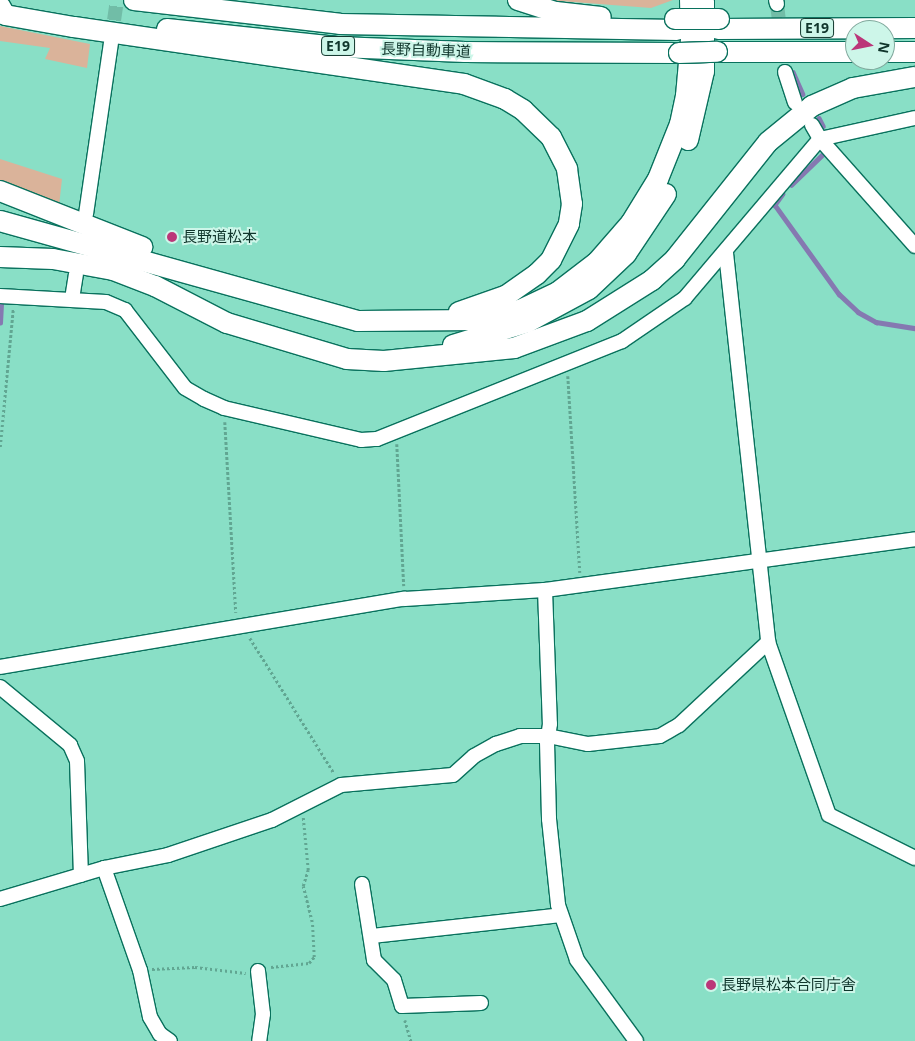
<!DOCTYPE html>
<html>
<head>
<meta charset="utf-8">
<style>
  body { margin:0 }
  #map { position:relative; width:915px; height:1041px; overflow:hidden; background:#89dfc6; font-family:"Noto Sans","Noto Sans JP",sans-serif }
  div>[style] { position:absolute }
  .green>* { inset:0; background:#dab39a }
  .stream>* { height:4.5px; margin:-2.25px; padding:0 2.25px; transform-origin:2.25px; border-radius:2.25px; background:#8579b1 }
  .minor-tunnel>* { height:14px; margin-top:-7px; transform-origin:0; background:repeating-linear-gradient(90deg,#71bda7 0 14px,transparent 0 21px) }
  .path>* { height:2.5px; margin-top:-1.25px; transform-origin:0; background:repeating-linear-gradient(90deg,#61a692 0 2.5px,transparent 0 5px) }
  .roads { filter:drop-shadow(1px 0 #09715d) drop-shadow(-1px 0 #09715d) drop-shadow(0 1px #09715d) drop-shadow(0 -1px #09715d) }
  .minor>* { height:14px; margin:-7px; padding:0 7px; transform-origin:7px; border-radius:7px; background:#fff }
  .highway>* { height:20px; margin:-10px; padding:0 10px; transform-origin:10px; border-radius:10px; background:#fff }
  .bridges { filter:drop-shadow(1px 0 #09715d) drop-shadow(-1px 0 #09715d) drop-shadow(0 1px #09715d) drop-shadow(0 -1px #09715d) }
  .highway-bridge>* { height:20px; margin:-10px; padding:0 10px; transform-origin:10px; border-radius:10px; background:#fff }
  .dots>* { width:14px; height:14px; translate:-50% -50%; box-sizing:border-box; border:2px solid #cdf6e9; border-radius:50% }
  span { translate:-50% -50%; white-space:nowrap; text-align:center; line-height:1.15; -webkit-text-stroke:4px #cdf6e9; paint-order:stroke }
  .shield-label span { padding:1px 4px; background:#cdf6e9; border:1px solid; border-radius:4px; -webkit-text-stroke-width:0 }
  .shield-label { font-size:14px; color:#10362c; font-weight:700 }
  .street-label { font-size:15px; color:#10362c }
  .poi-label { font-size:15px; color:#10362c }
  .left { translate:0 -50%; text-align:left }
  .north { position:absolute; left:845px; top:20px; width:50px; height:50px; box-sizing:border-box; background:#cdf6e9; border:1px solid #81a99d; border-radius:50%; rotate:101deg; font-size:14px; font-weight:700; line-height:20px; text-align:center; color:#10362c }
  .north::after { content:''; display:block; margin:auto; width:18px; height:22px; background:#bb3679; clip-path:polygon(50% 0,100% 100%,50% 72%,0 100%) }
</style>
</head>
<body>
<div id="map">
  <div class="green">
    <div style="clip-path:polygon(547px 0,673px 0,651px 8px)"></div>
    <div style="clip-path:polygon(0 26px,90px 44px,87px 68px,45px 59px,50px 48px,0 41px)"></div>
    <div style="clip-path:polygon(0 159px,62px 179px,59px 206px,0 183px)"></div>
  </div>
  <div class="stream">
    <div style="left:793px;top:72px;width:24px;rotate:66deg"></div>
    <div style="left:819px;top:118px;width:9px;rotate:63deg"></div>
    <div style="left:791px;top:185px;width:47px;rotate:-44.1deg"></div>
    <div style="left:783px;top:194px;width:14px;rotate:126deg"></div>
    <div style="left:775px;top:205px;width:110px;rotate:54.3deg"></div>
    <div style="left:839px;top:294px;width:26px;rotate:43deg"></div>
    <div style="left:858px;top:312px;width:21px;rotate:29deg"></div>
    <div style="left:876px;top:322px;width:39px;rotate:9deg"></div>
    <div style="left:0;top:323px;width:22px;rotate:-87deg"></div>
  </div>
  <div class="minor-tunnel">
    <div style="left:777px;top:4px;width:68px;rotate:83.3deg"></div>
    <div style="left:111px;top:41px;width:41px;rotate:-81.7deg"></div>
  </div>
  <div class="path">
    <div style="left:568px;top:376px;width:197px;rotate:86.5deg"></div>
    <div style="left:225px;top:422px;width:191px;rotate:86.7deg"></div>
    <div style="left:397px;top:444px;width:142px;rotate:87.2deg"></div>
    <div style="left:0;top:447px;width:138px;rotate:-84.6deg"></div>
    <div style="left:250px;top:638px;width:159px;rotate:58.1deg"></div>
    <div style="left:271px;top:967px;width:38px;rotate:-6deg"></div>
    <div style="left:309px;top:963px;width:8px;rotate:-50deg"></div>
    <div style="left:314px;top:957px;width:35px;rotate:-93deg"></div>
    <div style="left:312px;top:922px;width:37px;rotate:-104deg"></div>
    <div style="left:303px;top:886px;width:17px;rotate:-73deg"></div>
    <div style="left:308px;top:870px;width:53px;rotate:-95.4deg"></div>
    <div style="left:152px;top:969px;width:43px;rotate:-2.7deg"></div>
    <div style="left:195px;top:967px;width:51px;rotate:6.7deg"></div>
    <div style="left:405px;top:1020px;width:22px;rotate:74deg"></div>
  </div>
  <div class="roads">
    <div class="minor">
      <div style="left:776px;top:0;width:4px;rotate:76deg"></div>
      <div style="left:785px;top:72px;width:32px;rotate:72deg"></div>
      <div style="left:812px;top:125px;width:16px;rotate:60deg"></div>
      <div style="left:820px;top:139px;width:143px;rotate:48.4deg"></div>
      <div style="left:86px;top:214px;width:174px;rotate:-81.7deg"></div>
      <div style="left:726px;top:253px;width:391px;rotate:83.8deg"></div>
      <div style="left:768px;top:642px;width:183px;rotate:70.6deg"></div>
      <div style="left:829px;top:815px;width:96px;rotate:26.6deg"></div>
      <div style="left:0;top:296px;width:106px;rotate:3.2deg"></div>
      <div style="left:106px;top:302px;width:21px;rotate:23deg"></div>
      <div style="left:125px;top:310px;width:98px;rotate:52.4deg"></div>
      <div style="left:185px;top:388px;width:22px;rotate:30deg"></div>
      <div style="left:204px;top:399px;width:22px;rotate:24deg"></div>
      <div style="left:224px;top:408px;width:141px;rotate:13.1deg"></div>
      <div style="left:361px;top:440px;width:16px;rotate:-4deg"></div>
      <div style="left:377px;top:439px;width:264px;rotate:-21.8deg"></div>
      <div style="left:622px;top:341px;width:76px;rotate:-34.3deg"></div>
      <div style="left:685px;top:298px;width:209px;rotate:-49.7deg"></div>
      <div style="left:820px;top:139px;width:97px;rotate:-12.5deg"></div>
      <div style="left:72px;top:299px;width:25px;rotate:-81deg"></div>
      <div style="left:545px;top:590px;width:134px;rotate:87.9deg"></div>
      <div style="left:550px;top:724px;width:18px;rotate:99deg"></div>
      <div style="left:547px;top:742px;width:77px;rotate:88.5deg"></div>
      <div style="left:549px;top:819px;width:86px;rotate:84deg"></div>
      <div style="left:558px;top:905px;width:58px;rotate:70.9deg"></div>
      <div style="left:577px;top:960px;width:100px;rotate:53.9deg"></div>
      <div style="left:0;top:667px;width:410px;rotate:-9.6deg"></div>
      <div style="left:404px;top:599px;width:141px;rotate:-3.7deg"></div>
      <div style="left:545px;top:590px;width:373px;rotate:-7.8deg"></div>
      <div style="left:0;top:687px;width:91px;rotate:39.6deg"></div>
      <div style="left:70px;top:745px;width:17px;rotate:66deg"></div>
      <div style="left:77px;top:761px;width:114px;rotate:88deg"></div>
      <div style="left:104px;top:868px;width:108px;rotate:70.6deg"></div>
      <div style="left:140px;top:970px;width:48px;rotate:78deg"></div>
      <div style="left:150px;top:1017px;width:20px;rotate:60deg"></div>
      <div style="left:160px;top:1034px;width:12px;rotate:35deg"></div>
      <div style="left:362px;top:884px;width:77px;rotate:81deg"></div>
      <div style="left:374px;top:960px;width:28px;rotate:45deg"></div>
      <div style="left:394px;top:980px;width:27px;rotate:73deg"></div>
      <div style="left:402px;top:1006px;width:79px;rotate:-2.2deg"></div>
      <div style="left:0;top:899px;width:109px;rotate:-16.6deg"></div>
      <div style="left:104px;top:868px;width:65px;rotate:-11.5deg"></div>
      <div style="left:168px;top:855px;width:110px;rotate:-18.6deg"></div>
      <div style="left:272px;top:820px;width:77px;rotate:-26.9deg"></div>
      <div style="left:341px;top:785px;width:112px;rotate:-5.1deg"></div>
      <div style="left:453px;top:775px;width:28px;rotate:-42deg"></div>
      <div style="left:474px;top:756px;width:25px;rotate:-29deg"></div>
      <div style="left:496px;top:744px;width:25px;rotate:-18deg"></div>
      <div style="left:520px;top:736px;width:28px"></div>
      <div style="left:548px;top:736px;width:41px;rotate:11.3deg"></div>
      <div style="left:588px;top:744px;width:72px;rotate:-6.3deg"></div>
      <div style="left:660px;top:736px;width:22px;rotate:-30deg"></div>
      <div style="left:679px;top:725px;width:122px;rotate:-43deg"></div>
      <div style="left:372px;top:936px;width:190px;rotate:-6.3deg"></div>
      <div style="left:258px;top:971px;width:43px;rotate:83.4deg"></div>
      <div style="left:263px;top:1014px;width:27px;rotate:98deg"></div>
    </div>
    <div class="highway">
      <div style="left:134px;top:0;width:207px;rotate:6.6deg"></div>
      <div style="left:340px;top:24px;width:337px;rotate:1deg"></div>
      <div style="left:518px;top:0;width:40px;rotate:18deg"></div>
      <div style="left:556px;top:12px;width:45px;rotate:6.3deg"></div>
      <div style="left:0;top:6px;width:10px;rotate:61deg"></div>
      <div style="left:5px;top:15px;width:70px;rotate:9.9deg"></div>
      <div style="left:74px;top:27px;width:394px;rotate:8.3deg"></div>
      <div style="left:464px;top:84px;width:44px;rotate:20.1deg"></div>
      <div style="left:505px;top:99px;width:21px;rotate:31deg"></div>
      <div style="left:523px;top:110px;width:39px;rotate:44deg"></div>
      <div style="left:551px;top:137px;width:36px;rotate:63deg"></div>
      <div style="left:567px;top:169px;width:35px;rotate:82deg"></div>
      <div style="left:572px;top:204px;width:20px;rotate:99deg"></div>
      <div style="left:569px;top:224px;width:40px;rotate:116.6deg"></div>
      <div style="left:551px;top:260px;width:20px;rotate:135deg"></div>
      <div style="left:537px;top:274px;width:39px;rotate:145deg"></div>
      <div style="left:505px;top:296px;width:49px;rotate:160.8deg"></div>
      <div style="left:167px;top:29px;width:173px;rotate:6deg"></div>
      <div style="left:339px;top:47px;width:126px;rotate:2.3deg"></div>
      <div style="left:465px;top:52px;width:214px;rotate:0.3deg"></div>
      <div style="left:718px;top:29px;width:197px;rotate:-0.3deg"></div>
      <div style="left:717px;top:52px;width:138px"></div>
      <div style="left:885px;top:52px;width:30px"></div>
      <div style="left:688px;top:140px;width:71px;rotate:-76.9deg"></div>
      <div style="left:704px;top:71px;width:70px;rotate:-90deg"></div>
      <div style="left:0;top:191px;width:153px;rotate:21.5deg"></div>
      <div style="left:0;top:221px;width:372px;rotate:15.6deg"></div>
      <div style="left:358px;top:321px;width:120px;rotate:-0.5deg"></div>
      <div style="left:478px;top:320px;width:43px;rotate:-13.4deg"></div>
      <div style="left:520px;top:310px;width:42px;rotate:-25.3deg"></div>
      <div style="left:558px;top:292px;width:49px;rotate:-37.6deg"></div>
      <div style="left:597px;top:262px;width:52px;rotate:-48.9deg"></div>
      <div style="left:631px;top:223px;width:52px;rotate:-58.5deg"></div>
      <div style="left:658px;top:179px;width:59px;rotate:-68.2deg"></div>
      <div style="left:680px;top:124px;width:29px;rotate:-78deg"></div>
      <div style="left:686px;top:96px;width:56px;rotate:-84.9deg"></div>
      <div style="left:691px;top:40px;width:40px;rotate:-91.4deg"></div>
      <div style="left:0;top:257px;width:53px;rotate:2.2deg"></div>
      <div style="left:53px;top:259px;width:61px;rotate:10.4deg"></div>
      <div style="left:113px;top:270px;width:45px;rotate:20.9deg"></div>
      <div style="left:155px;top:286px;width:81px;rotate:27.2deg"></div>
      <div style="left:227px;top:323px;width:125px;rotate:16.7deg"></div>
      <div style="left:347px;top:359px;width:37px;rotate:3deg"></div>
      <div style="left:384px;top:361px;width:131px;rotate:-5.7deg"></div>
      <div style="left:514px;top:348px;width:78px;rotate:-20.3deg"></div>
      <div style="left:587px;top:321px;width:77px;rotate:-32.2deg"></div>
      <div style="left:652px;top:280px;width:31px;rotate:-42deg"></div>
      <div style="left:675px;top:259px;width:149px;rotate:-51.5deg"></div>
      <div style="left:768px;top:142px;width:57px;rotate:-39.3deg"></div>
      <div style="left:812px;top:106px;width:45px;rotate:-23.7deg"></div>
      <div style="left:853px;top:88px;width:63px;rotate:-10.1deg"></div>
      <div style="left:453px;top:345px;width:78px;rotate:-17deg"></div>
      <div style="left:528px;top:322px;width:69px;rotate:-28.4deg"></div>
      <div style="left:589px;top:289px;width:51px;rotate:-43.4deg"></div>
      <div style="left:626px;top:254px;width:72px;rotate:-56.3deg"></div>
    </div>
  </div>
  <div class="bridges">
    <div class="highway-bridge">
      <div style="left:675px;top:19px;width:44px"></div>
      <div style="left:679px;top:53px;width:38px;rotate:-2deg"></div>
    </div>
  </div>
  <div class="dots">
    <div style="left:172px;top:237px;background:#bb3679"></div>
    <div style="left:711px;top:985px;background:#bb3679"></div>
  </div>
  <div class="shield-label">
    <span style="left:817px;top:28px">E19</span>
    <span style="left:338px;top:46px">E19</span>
  </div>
  <div class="street-label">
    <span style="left:426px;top:50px;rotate:2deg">長野自動車道</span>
  </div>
  <div class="poi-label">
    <span class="left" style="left:182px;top:237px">長野道松本</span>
    <span class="left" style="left:721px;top:985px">長野県松本合同庁舎</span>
  </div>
  <div class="north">N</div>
</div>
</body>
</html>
